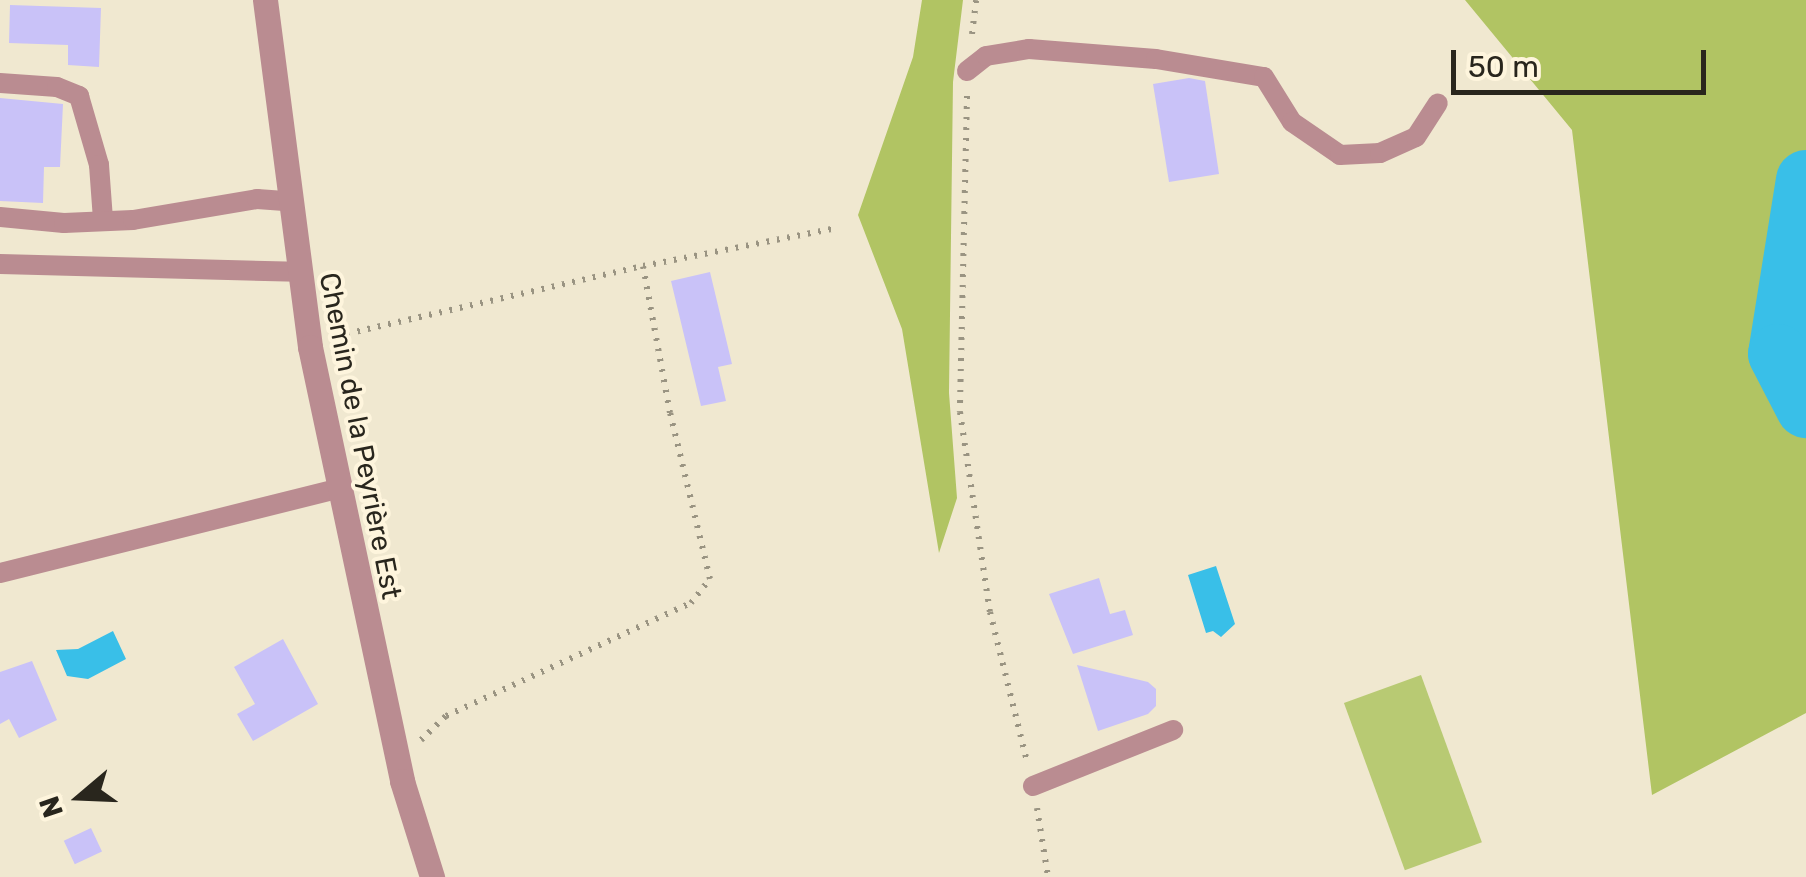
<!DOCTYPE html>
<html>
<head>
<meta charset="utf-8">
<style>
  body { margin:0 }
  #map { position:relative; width:1806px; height:877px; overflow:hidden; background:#f0e8d0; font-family:Rubik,sans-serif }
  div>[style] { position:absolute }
  .green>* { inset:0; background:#b8ca73; transform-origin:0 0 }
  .forest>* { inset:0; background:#b1c463 }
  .water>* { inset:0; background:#39bfe8 }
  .river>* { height:60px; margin:-30px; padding:0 30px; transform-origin:30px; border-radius:30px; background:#39bfe8 }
  .building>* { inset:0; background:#c9c2f8; transform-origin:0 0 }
  .path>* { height:6px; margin-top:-3px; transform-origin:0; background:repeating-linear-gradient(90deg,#9a9482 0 2.5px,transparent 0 10.5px) }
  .service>* { height:20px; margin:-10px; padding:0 10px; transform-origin:10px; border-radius:10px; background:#ba8c91 }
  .minor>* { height:25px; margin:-12.5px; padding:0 12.5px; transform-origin:12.5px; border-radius:12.5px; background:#ba8c91 }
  span { translate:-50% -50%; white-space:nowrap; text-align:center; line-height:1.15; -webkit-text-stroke:8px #fef5dd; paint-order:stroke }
  .street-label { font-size:28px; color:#29261d }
  .north { position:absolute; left:30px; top:747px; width:100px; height:100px; -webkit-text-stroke:8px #fef5dd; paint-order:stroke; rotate:251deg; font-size:28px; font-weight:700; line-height:40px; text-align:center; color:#29261d }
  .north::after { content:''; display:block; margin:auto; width:35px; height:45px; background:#29261d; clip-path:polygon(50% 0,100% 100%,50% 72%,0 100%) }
  .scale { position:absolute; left:1451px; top:50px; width:255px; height:45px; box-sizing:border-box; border:5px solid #29261d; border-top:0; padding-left:12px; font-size:30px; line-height:35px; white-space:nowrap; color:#29261d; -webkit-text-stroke:8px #fef5dd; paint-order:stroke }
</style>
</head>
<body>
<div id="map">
  <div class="green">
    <div style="left:1421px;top:675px;width:178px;height:82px;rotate:70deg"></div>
  </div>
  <div class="forest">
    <div style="clip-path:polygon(922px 0,963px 0,953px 82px,949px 393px,957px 498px,939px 553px,902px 329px,858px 215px,913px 57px)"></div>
    <div style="clip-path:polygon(1465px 0,1806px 0,1806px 713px,1652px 795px,1572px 130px)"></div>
  </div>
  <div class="water">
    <div style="clip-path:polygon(1216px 566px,1235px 624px,1221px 637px,1213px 631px,1206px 633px,1188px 575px)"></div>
    <div style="clip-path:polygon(113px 631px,126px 659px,88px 679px,67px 676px,56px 650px,78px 649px)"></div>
  </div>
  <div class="river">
    <div style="left:1806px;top:180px;width:176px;rotate:99.1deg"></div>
    <div style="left:1778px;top:354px;width:61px;rotate:62.6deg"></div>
  </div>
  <div class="building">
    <div style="clip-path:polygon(10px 5px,101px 8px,99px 67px,68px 65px,68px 45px,9px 43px)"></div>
    <div style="clip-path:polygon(1189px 78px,1205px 81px,1219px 174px,1169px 182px,1153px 84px)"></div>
    <div style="clip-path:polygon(0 98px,63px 104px,60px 167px,44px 167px,43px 203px,0 201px)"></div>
    <div style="clip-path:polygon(710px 272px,732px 364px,718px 367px,726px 401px,701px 406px,671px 281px)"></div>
    <div style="clip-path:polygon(1099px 578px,1110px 614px,1125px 610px,1133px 635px,1073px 654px,1049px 594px)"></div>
    <div style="clip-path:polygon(283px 639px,318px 704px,253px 741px,237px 714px,255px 704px,234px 667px)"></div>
    <div style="clip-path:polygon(32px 661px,57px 720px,19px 738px,9px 719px,0 724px,0 672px)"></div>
    <div style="clip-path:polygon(1077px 665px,1148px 682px,1156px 689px,1156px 706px,1148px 714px,1098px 731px)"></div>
    <div style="left:91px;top:828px;width:26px;height:30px;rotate:65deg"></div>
  </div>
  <div class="path">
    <div style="left:972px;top:34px;width:34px;rotate:-83deg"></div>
    <div style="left:967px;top:96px;width:316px;rotate:91.3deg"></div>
    <div style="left:960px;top:412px;width:202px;rotate:81.5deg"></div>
    <div style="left:990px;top:612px;width:154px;rotate:76.1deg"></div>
    <div style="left:337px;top:336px;width:314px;rotate:-12.9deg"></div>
    <div style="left:421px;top:740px;width:35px;rotate:-44deg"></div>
    <div style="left:446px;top:716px;width:270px;rotate:-24.8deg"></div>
    <div style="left:691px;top:603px;width:31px;rotate:-52deg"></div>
    <div style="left:710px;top:579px;width:171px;rotate:-103.5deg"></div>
    <div style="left:670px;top:413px;width:149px;rotate:-100.4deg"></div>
    <div style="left:643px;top:266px;width:192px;rotate:-11.1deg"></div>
    <div style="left:1037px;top:808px;width:70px;rotate:80.9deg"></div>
  </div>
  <div class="service">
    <div style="left:967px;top:71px;width:24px;rotate:-38deg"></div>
    <div style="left:986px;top:56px;width:44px;rotate:-9.2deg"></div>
    <div style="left:1029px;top:49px;width:127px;rotate:4.5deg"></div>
    <div style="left:1156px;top:59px;width:109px;rotate:9.5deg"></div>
    <div style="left:1264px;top:77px;width:53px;rotate:58.1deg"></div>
    <div style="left:1292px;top:122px;width:58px;rotate:34.5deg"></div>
    <div style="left:1340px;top:155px;width:40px;rotate:-2.9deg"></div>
    <div style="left:1380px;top:153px;width:39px;rotate:-24deg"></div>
    <div style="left:1416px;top:137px;width:40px;rotate:-57.1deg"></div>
    <div style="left:0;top:83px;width:57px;rotate:4deg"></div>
    <div style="left:57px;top:87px;width:24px;rotate:22deg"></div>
    <div style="left:79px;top:96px;width:72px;rotate:73.8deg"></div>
    <div style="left:99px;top:165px;width:54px;rotate:85.8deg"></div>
    <div style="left:0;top:217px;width:64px;rotate:5.4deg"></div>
    <div style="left:64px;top:223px;width:69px;rotate:-2.5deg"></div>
    <div style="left:133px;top:220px;width:126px;rotate:-9.6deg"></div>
    <div style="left:257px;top:199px;width:31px;rotate:4deg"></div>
    <div style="left:0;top:264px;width:297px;rotate:1.5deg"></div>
    <div style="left:0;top:573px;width:347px;rotate:-14deg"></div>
    <div style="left:1033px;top:786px;width:151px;rotate:-21.8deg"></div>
  </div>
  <div class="minor">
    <div style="left:265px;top:0;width:350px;rotate:82.6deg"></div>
    <div style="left:310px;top:347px;width:444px;rotate:78deg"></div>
    <div style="left:402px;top:781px;width:101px;rotate:72.6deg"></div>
  </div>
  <div class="street-label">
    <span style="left:360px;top:436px;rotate:79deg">Chemin de la Peyrière Est</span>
  </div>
  <div class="north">N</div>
  <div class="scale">50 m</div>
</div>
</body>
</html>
